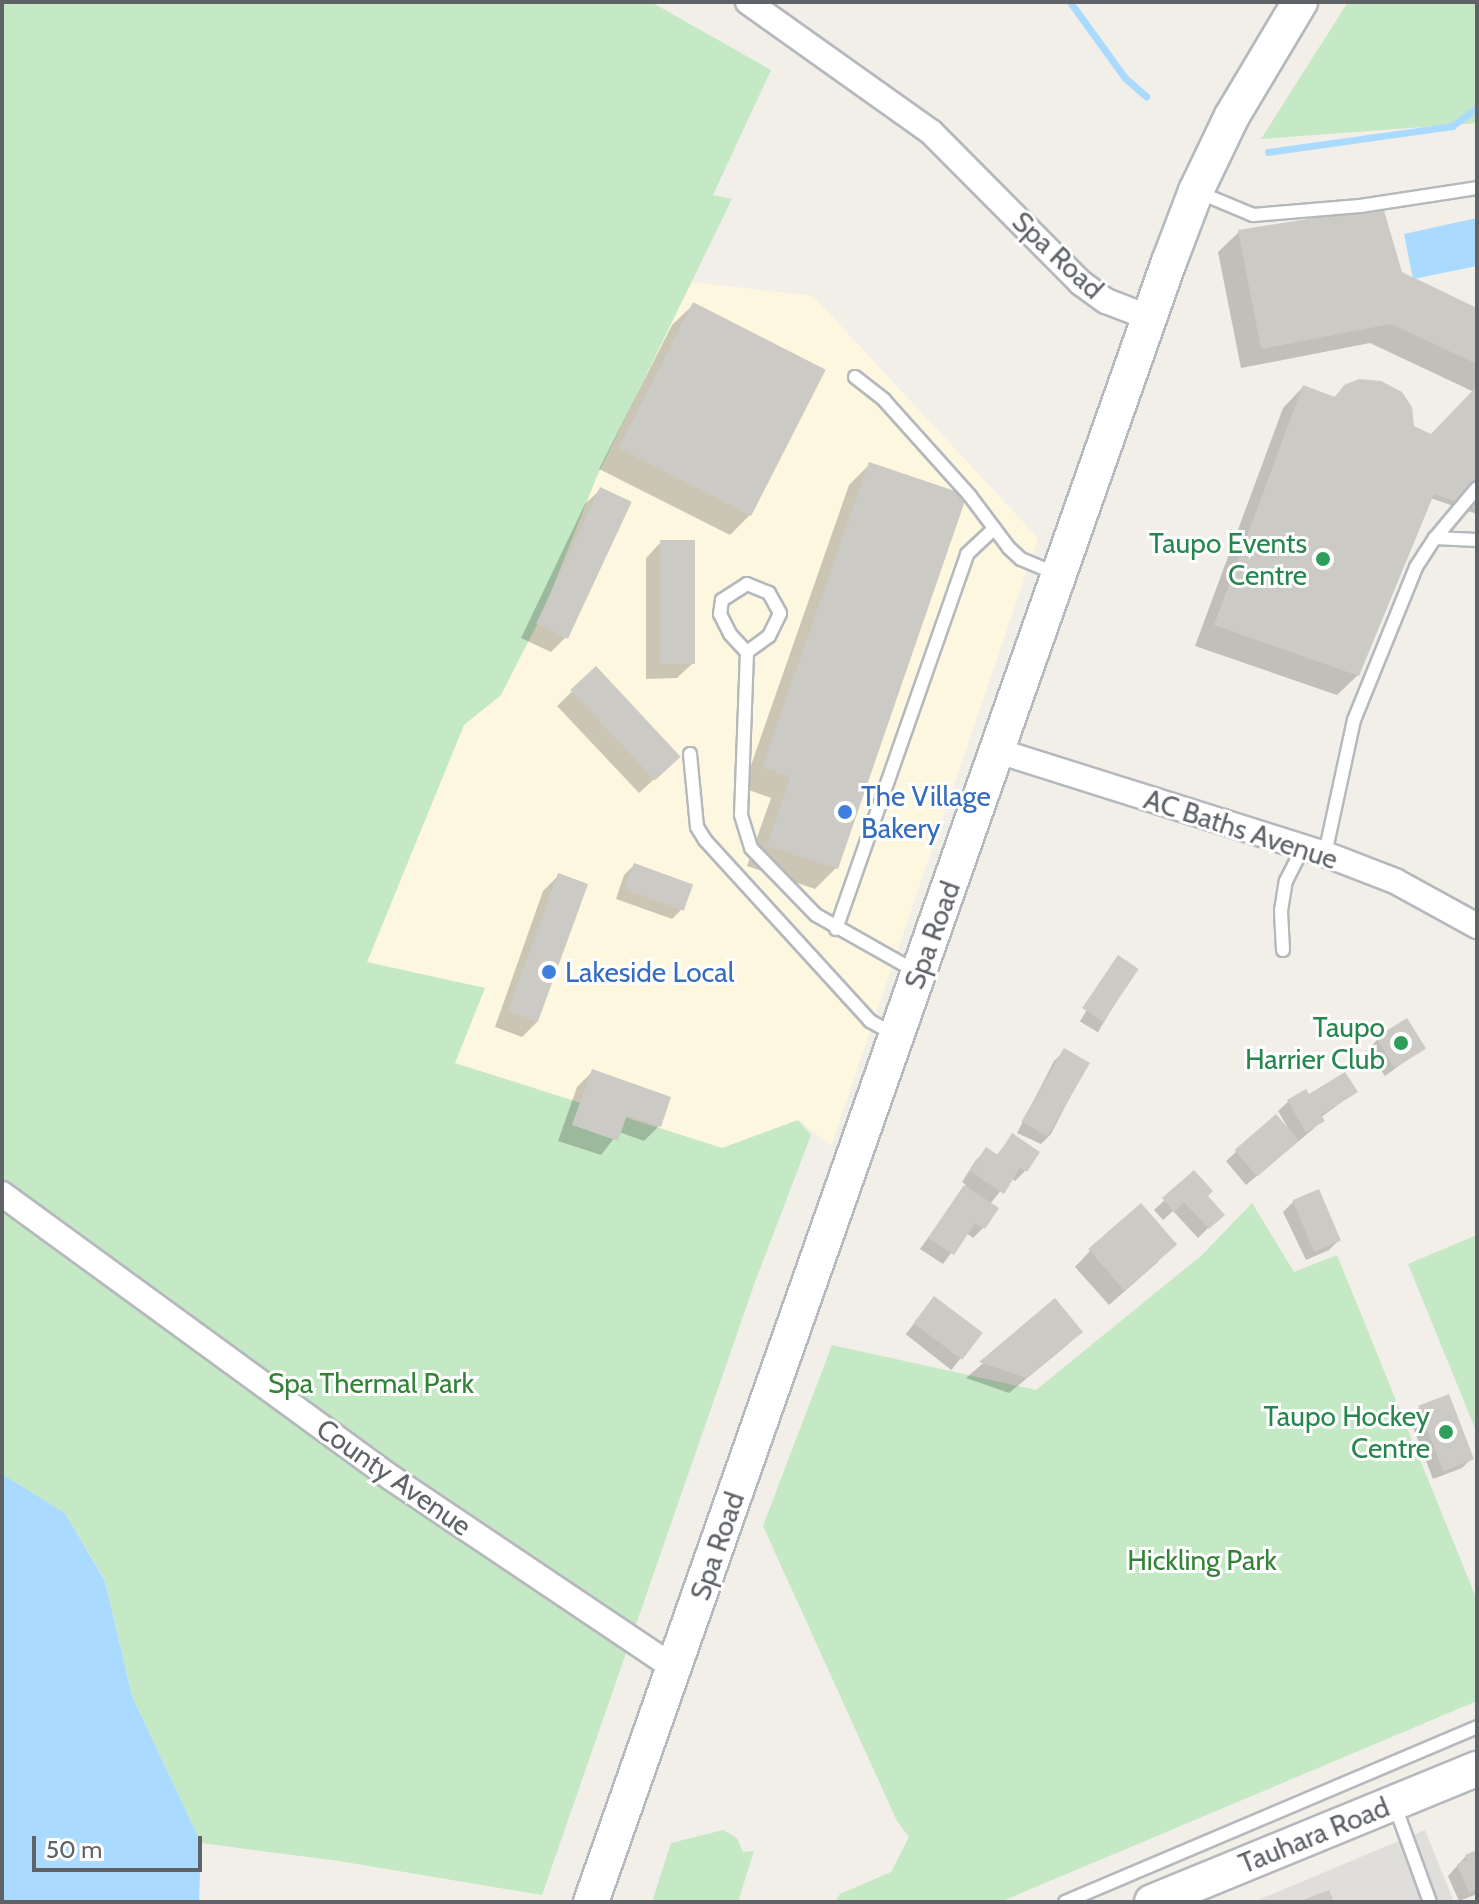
<!DOCTYPE html>
<html>
<head>
<meta charset="utf-8">
<style>
  body { margin:0 }
  #map { position:relative; width:1479px; height:1904px; overflow:hidden; background:#f1efe8; font-family:Cabin,sans-serif }
  div>[style] { position:absolute }
  .commercial>* { inset:0; background:#fef7e0 }
  .industrial>* { inset:0; background:#e0deda }
  .green>* { inset:0; background:#c5e8c5 }
  .water>* { inset:0; background:#aadaff }
  .shadow>* { inset:0; background:#0003; transform-origin:0 0 }
  .stream>* { height:7px; margin:-3.5px; padding:0 3.5px; transform-origin:3.5px; border-radius:3.5px; background:#aadaff }
  .building>* { inset:0; background:#cccac5; transform-origin:0 0 }
  .roads { filter:drop-shadow(2px 0 #b5b8bc) drop-shadow(-2px 0 #b5b8bc) drop-shadow(0 2px #b5b8bc) drop-shadow(0 -2px #b5b8bc) }
  .service>* { height:12px; margin:-6px; padding:0 6px; transform-origin:6px; border-radius:6px; background:#fff }
  .minor>* { height:24px; margin:-12px; padding:0 12px; transform-origin:12px; border-radius:12px; background:#fff }
  .secondary>* { height:34px; margin:-17px; padding:0 17px; transform-origin:17px; border-radius:17px; background:#fff }
  .dots>* { width:22px; height:22px; translate:-50% -50%; box-sizing:border-box; border:4px solid #fff; border-radius:50% }
  span { translate:-50% -50%; white-space:nowrap; text-align:center; line-height:1.15; -webkit-text-stroke:6px #fff; paint-order:stroke }
  .street-label { font-size:28px; color:#5f6368 }
  .leisure-label { font-size:28px; color:#27864d }
  .right { translate:-100% -50%; text-align:right }
  .shop-label { font-size:28px; color:#366cbe }
  .left { translate:0 -50%; text-align:left }
  .park-label { font-size:28px; color:#348238 }
  .frame { position:absolute; inset:0; border:4px solid #5f6368; pointer-events:none }
  .scale { position:absolute; left:32px; top:1836px; width:170px; height:36px; box-sizing:border-box; border:4px solid #5f6368; border-top:0; padding-left:10px; font-size:24px; line-height:28px; white-space:nowrap; color:#5f6368; -webkit-text-stroke:6px #fff; paint-order:stroke }
</style>
</head>
<body>
<div id="map">
  <div class="commercial">
    <div style="clip-path:polygon(674px 280px,813px 296px,1038px 538px,831px 1146px,798px 1120px,722px 1148px,454px 1063px,367px 963px,508px 617px)"></div>
  </div>
  <div class="industrial">
    <div style="clip-path:polygon(1425px 1830px,1454px 1902px,1253px 1902px)"></div>
  </div>
  <div class="green">
    <div style="clip-path:polygon(2px 2px,651px 2px,771px 70px,713px 195px,732px 199px,597px 476px,541px 617px,501px 695px,464px 725px,367px 962px,485px 988px,455px 1063px,722px 1148px,798px 1120px,811px 1135px,755px 1282px,542px 1895px,339px 1861px,201px 1843px,132px 1696px,105px 1580px,65px 1513px,2px 1474px)"></div>
    <div style="clip-path:polygon(1348px 2px,1477px 2px,1477px 123px,1261px 139px)"></div>
    <div style="clip-path:polygon(1252px 1203px,1294px 1272px,1337px 1255px,1477px 1600px,1477px 1701px,1000px 1902px,835px 1902px,840px 1894px,891px 1872px,909px 1837px,897px 1821px,763px 1526px,832px 1345px,1036px 1390px,1202px 1255px)"></div>
    <div style="clip-path:polygon(1477px 1235px,1477px 1433px,1408px 1264px)"></div>
    <div style="clip-path:polygon(723px 1830px,737px 1838px,743px 1852px,754px 1851px,738px 1902px,652px 1902px,671px 1843px)"></div>
  </div>
  <div class="water">
    <div style="clip-path:polygon(1477px 218px,1477px 266px,1413px 279px,1404px 234px)"></div>
    <div style="clip-path:polygon(2px 1474px,65px 1513px,105px 1581px,132px 1696px,201px 1843px,199px 1902px,2px 1902px)"></div>
  </div>
  <div class="shadow">
    <div style="clip-path:polygon(1239px 232px,1400px 274px,1477px 310px,1477px 514px,1430px 498px,1358px 675px,1337px 695px,1195px 646px,1283px 408px,1303px 387px,1333px 398px,1345px 387px,1431px 436px,1474px 392px,1370px 343px,1241px 368px,1218px 252px)"></div>
    <div style="clip-path:polygon(693px 305px,751px 514px,730px 535px,599px 469px,672px 325px)"></div>
    <div style="clip-path:polygon(870px 464px,964px 497px,836px 868px,815px 889px,747px 866px,771px 798px,743px 788px,849px 485px)"></div>
    <div style="clip-path:polygon(601px 489px,566px 637px,551px 652px,521px 638px,585px 504px)"></div>
    <div style="clip-path:polygon(661px 542px,693px 663px,677px 678px,646px 679px,646px 558px)"></div>
    <div style="clip-path:polygon(596px 668px,663px 771px,639px 793px,557px 706px)"></div>
    <div style="clip-path:polygon(634px 865px,682px 909px,672px 919px,616px 899px,624px 875px)"></div>
    <div style="clip-path:polygon(558px 876px,538px 1021px,522px 1037px,495px 1027px,543px 891px)"></div>
    <div style="left:1118px;top:958px;width:21px;height:74px;rotate:31deg"></div>
    <div style="clip-path:polygon(1377px 1040px,1424px 1047px,1385px 1076px,1368px 1050px)"></div>
    <div style="clip-path:polygon(1064px 1051px,1087px 1064px,1051px 1134px,1041px 1144px,1017px 1133px,1054px 1061px)"></div>
    <div style="clip-path:polygon(593px 1071px,659px 1126px,644px 1141px,619px 1132px,601px 1155px,558px 1141px,577px 1087px)"></div>
    <div style="clip-path:polygon(1355px 1092px,1320px 1118px,1322px 1120px,1312px 1130px,1246px 1185px,1226px 1161px,1236px 1152px,1288px 1128px,1278px 1111px,1288px 1102px)"></div>
    <div style="clip-path:polygon(1012px 1136px,1038px 1153px,1025px 1171px,1015px 1181px,1011px 1178px,990px 1204px,996px 1208px,983px 1228px,973px 1238px,966px 1233px,943px 1264px,920px 1249px,966px 1185px,962px 1182px,976px 1160px,986px 1150px,996px 1156px)"></div>
    <div style="clip-path:polygon(1194px 1173px,1205px 1196px,1212px 1224px,1198px 1238px,1173px 1211px,1163px 1220px,1154px 1210px)"></div>
    <div style="clip-path:polygon(1293px 1202px,1339px 1240px,1329px 1250px,1306px 1260px,1283px 1212px)"></div>
    <div style="clip-path:polygon(1140px 1206px,1159px 1261px,1109px 1305px,1075px 1267px,1109px 1231px)"></div>
    <div style="left:934px;top:1298px;width:58px;height:46px;rotate:38deg"></div>
    <div style="clip-path:polygon(1055px 1301px,1080px 1332px,1065px 1347px,1009px 1393px,966px 1378px)"></div>
    <div style="clip-path:polygon(1419px 1408px,1472px 1458px,1462px 1468px,1433px 1479px,1409px 1417px)"></div>
    <div style="clip-path:polygon(1477px 1852px,1477px 1894px,1459px 1901px,1448px 1876px,1466px 1856px)"></div>
  </div>
  <div class="stream">
    <div style="left:1070px;top:2px;width:94px;rotate:54.1deg"></div>
    <div style="left:1125px;top:78px;width:28px;rotate:41deg"></div>
    <div style="left:1268px;top:152px;width:186px;rotate:-8deg"></div>
    <div style="left:1452px;top:126px;width:31px;rotate:-36deg"></div>
  </div>
  <div class="building">
    <div style="clip-path:polygon(1383px 207px,1402px 272px,1477px 308px,1477px 364px,1391px 324px,1261px 349px,1238px 230px)"></div>
    <div style="left:693px;top:302px;width:149px;height:164px;rotate:27deg"></div>
    <div style="clip-path:polygon(1359px 379px,1381px 381px,1402px 392px,1412px 407px,1414px 426px,1431px 434px,1477px 386px,1477px 509px,1434px 494px,1359px 676px,1214px 625px,1303px 385px,1335px 397px,1344px 385px)"></div>
    <div style="clip-path:polygon(869px 462px,967px 495px,838px 869px,767px 846px,790px 777px,762px 767px)"></div>
    <div style="left:600px;top:487px;width:35px;height:151px;rotate:25deg"></div>
    <div style="left:660px;top:540px;width:35px;height:124px"></div>
    <div style="left:596px;top:666px;width:124px;height:35px;rotate:47deg"></div>
    <div style="left:634px;top:863px;width:63px;height:28px;rotate:20deg"></div>
    <div style="left:558px;top:873px;width:32px;height:147px;rotate:20deg"></div>
    <div style="left:1118px;top:955px;width:25px;height:64px;rotate:34deg"></div>
    <div style="left:1407px;top:1018px;width:36px;height:37px;rotate:58deg"></div>
    <div style="left:1064px;top:1048px;width:30px;height:85px;rotate:30deg"></div>
    <div style="clip-path:polygon(592px 1069px,671px 1097px,661px 1127px,627px 1115px,618px 1141px,572px 1125px)"></div>
    <div style="clip-path:polygon(1345px 1072px,1358px 1092px,1321px 1115px,1325px 1121px,1306px 1132px,1287px 1100px,1306px 1089px,1309px 1094px)"></div>
    <div style="left:1276px;top:1114px;width:35px;height:55px;rotate:49deg"></div>
    <div style="clip-path:polygon(1012px 1133px,1040px 1152px,1027px 1172px,1020px 1168px,1004px 1194px,970px 1171px,986px 1147px,998px 1155px)"></div>
    <div style="clip-path:polygon(1194px 1170px,1213px 1191px,1208px 1196px,1225px 1215px,1209px 1229px,1184px 1202px,1174px 1212px,1162px 1198px)"></div>
    <div style="clip-path:polygon(964px 1185px,999px 1208px,985px 1229px,975px 1223px,954px 1255px,928px 1238px)"></div>
    <div style="left:1319px;top:1189px;width:56px;height:29px;rotate:67deg"></div>
    <div style="left:1141px;top:1203px;width:55px;height:70px;rotate:49deg"></div>
    <div style="left:934px;top:1296px;width:61px;height:34px;rotate:37deg"></div>
    <div style="clip-path:polygon(1055px 1298px,1083px 1332px,1026px 1378px,979px 1362px)"></div>
    <div style="left:1449px;top:1394px;width:70px;height:33px;rotate:69deg"></div>
    <div style="clip-path:polygon(1477px 1850px,1477px 1889px,1469px 1893px,1457px 1864px,1467px 1860px,1465px 1855px)"></div>
    <div style="clip-path:polygon(1329px 1890px,1334px 1902px,1298px 1902px)"></div>
  </div>
  <div class="roads">
    <div class="service">
      <div style="left:1198px;top:192px;width:60px;rotate:22.7deg"></div>
      <div style="left:1253px;top:215px;width:107px;rotate:-4.8deg"></div>
      <div style="left:1360px;top:206px;width:118px;rotate:-8.7deg"></div>
      <div style="left:855px;top:377px;width:37px;rotate:38deg"></div>
      <div style="left:884px;top:400px;width:129px;rotate:48.1deg"></div>
      <div style="left:970px;top:496px;width:65px;rotate:53.1deg"></div>
      <div style="left:1009px;top:548px;width:16px;rotate:43deg"></div>
      <div style="left:1021px;top:559px;width:38px;rotate:23deg"></div>
      <div style="left:1435px;top:538px;width:42px;rotate:2.7deg"></div>
      <div style="left:747px;top:652px;width:27px;rotate:-36deg"></div>
      <div style="left:769px;top:636px;width:25px;rotate:-64deg"></div>
      <div style="left:780px;top:613px;width:23px;rotate:-119deg"></div>
      <div style="left:769px;top:593px;width:24px;rotate:-158deg"></div>
      <div style="left:747px;top:584px;width:30px;rotate:147deg"></div>
      <div style="left:722px;top:600px;width:14px;rotate:98deg"></div>
      <div style="left:720px;top:614px;width:22px;rotate:63deg"></div>
      <div style="left:730px;top:634px;width:25px;rotate:47deg"></div>
      <div style="left:747px;top:652px;width:163px;rotate:92.1deg"></div>
      <div style="left:741px;top:815px;width:34px;rotate:73deg"></div>
      <div style="left:751px;top:848px;width:93px;rotate:45.9deg"></div>
      <div style="left:816px;top:915px;width:114px;rotate:29.5deg"></div>
      <div style="left:690px;top:754px;width:73px;rotate:84.5deg"></div>
      <div style="left:697px;top:827px;width:15px;rotate:58deg"></div>
      <div style="left:705px;top:840px;width:245px;rotate:47.6deg"></div>
      <div style="left:870px;top:1021px;width:29px;rotate:29deg"></div>
      <div style="left:1325px;top:854px;width:137px;rotate:-77.8deg"></div>
      <div style="left:1354px;top:720px;width:165px;rotate:-67.9deg"></div>
      <div style="left:1416px;top:567px;width:35px;rotate:-57deg"></div>
      <div style="left:1435px;top:538px;width:65px;rotate:-50deg"></div>
      <div style="left:836px;top:929px;width:397px;rotate:-70.7deg"></div>
      <div style="left:967px;top:554px;width:37px;rotate:-43deg"></div>
      <div style="left:1283px;top:950px;width:39px;rotate:-93deg"></div>
      <div style="left:1281px;top:911px;width:30px;rotate:-81deg"></div>
      <div style="left:1286px;top:881px;width:38px;rotate:-63deg"></div>
      <div style="left:1395px;top:1806px;width:102px;rotate:70deg"></div>
      <div style="left:1065px;top:1902px;width:448px;rotate:-23deg"></div>
    </div>
    <div class="minor">
      <div style="left:748px;top:2px;width:224px;rotate:35.4deg"></div>
      <div style="left:931px;top:132px;width:213px;rotate:45.2deg"></div>
      <div style="left:1081px;top:283px;width:31px;rotate:36deg"></div>
      <div style="left:1106px;top:301px;width:47px;rotate:21.1deg"></div>
      <div style="left:998px;top:751px;width:343px;rotate:17.5deg"></div>
      <div style="left:1325px;top:854px;width:75px;rotate:21.1deg"></div>
      <div style="left:1395px;top:881px;width:94px;rotate:28.8deg"></div>
      <div style="left:2px;top:1194px;width:480px;rotate:36.1deg"></div>
      <div style="left:390px;top:1477px;width:326px;rotate:33.9deg"></div>
      <div style="left:661px;top:1659px;width:16px;rotate:15deg"></div>
    </div>
    <div class="secondary">
      <div style="left:591px;top:1902px;width:1739px;rotate:-70.59deg"></div>
      <div style="left:1169px;top:262px;width:76px;rotate:-69.2deg"></div>
      <div style="left:1196px;top:191px;width:83px;rotate:-64.4deg"></div>
      <div style="left:1232px;top:116px;width:133px;rotate:-59.2deg"></div>
      <div style="left:1152px;top:1902px;width:351px;rotate:-22.3deg"></div>
    </div>
  </div>
  <div class="dots">
    <div style="left:1323px;top:559px;background:#2e9e5b"></div>
    <div style="left:845px;top:812px;background:#3f7fe0"></div>
    <div style="left:549px;top:972px;background:#3f7fe0"></div>
    <div style="left:1401px;top:1043px;background:#2e9e5b"></div>
    <div style="left:1446px;top:1432px;background:#2e9e5b"></div>
  </div>
  <div class="street-label">
    <span style="left:1058px;top:255px;rotate:43deg">Spa Road</span>
    <span style="left:1241px;top:829px;rotate:18deg">AC Baths Avenue</span>
    <span style="left:932px;top:935px;rotate:-70deg">Spa Road</span>
    <span style="left:394px;top:1477px;rotate:35deg">County Avenue</span>
    <span style="left:717px;top:1546px;rotate:-71deg">Spa Road</span>
    <span style="left:1314px;top:1835px;rotate:-22deg">Tauhara Road</span>
  </div>
  <div class="leisure-label">
    <span class="right" style="left:1307px;top:559px">Taupo Events<br>Centre</span>
    <span class="right" style="left:1385px;top:1043px">Taupo<br>Harrier Club</span>
    <span class="right" style="left:1430px;top:1432px">Taupo Hockey<br>Centre</span>
  </div>
  <div class="shop-label">
    <span class="left" style="left:861px;top:812px">The Village<br>Bakery</span>
    <span class="left" style="left:565px;top:972px">Lakeside Local</span>
  </div>
  <div class="park-label">
    <span style="left:371px;top:1383px">Spa Thermal Park</span>
    <span style="left:1202px;top:1560px">Hickling Park</span>
  </div>
  <div class="frame"></div>
  <div class="scale">50 m</div>
</div>
</body>
</html>
